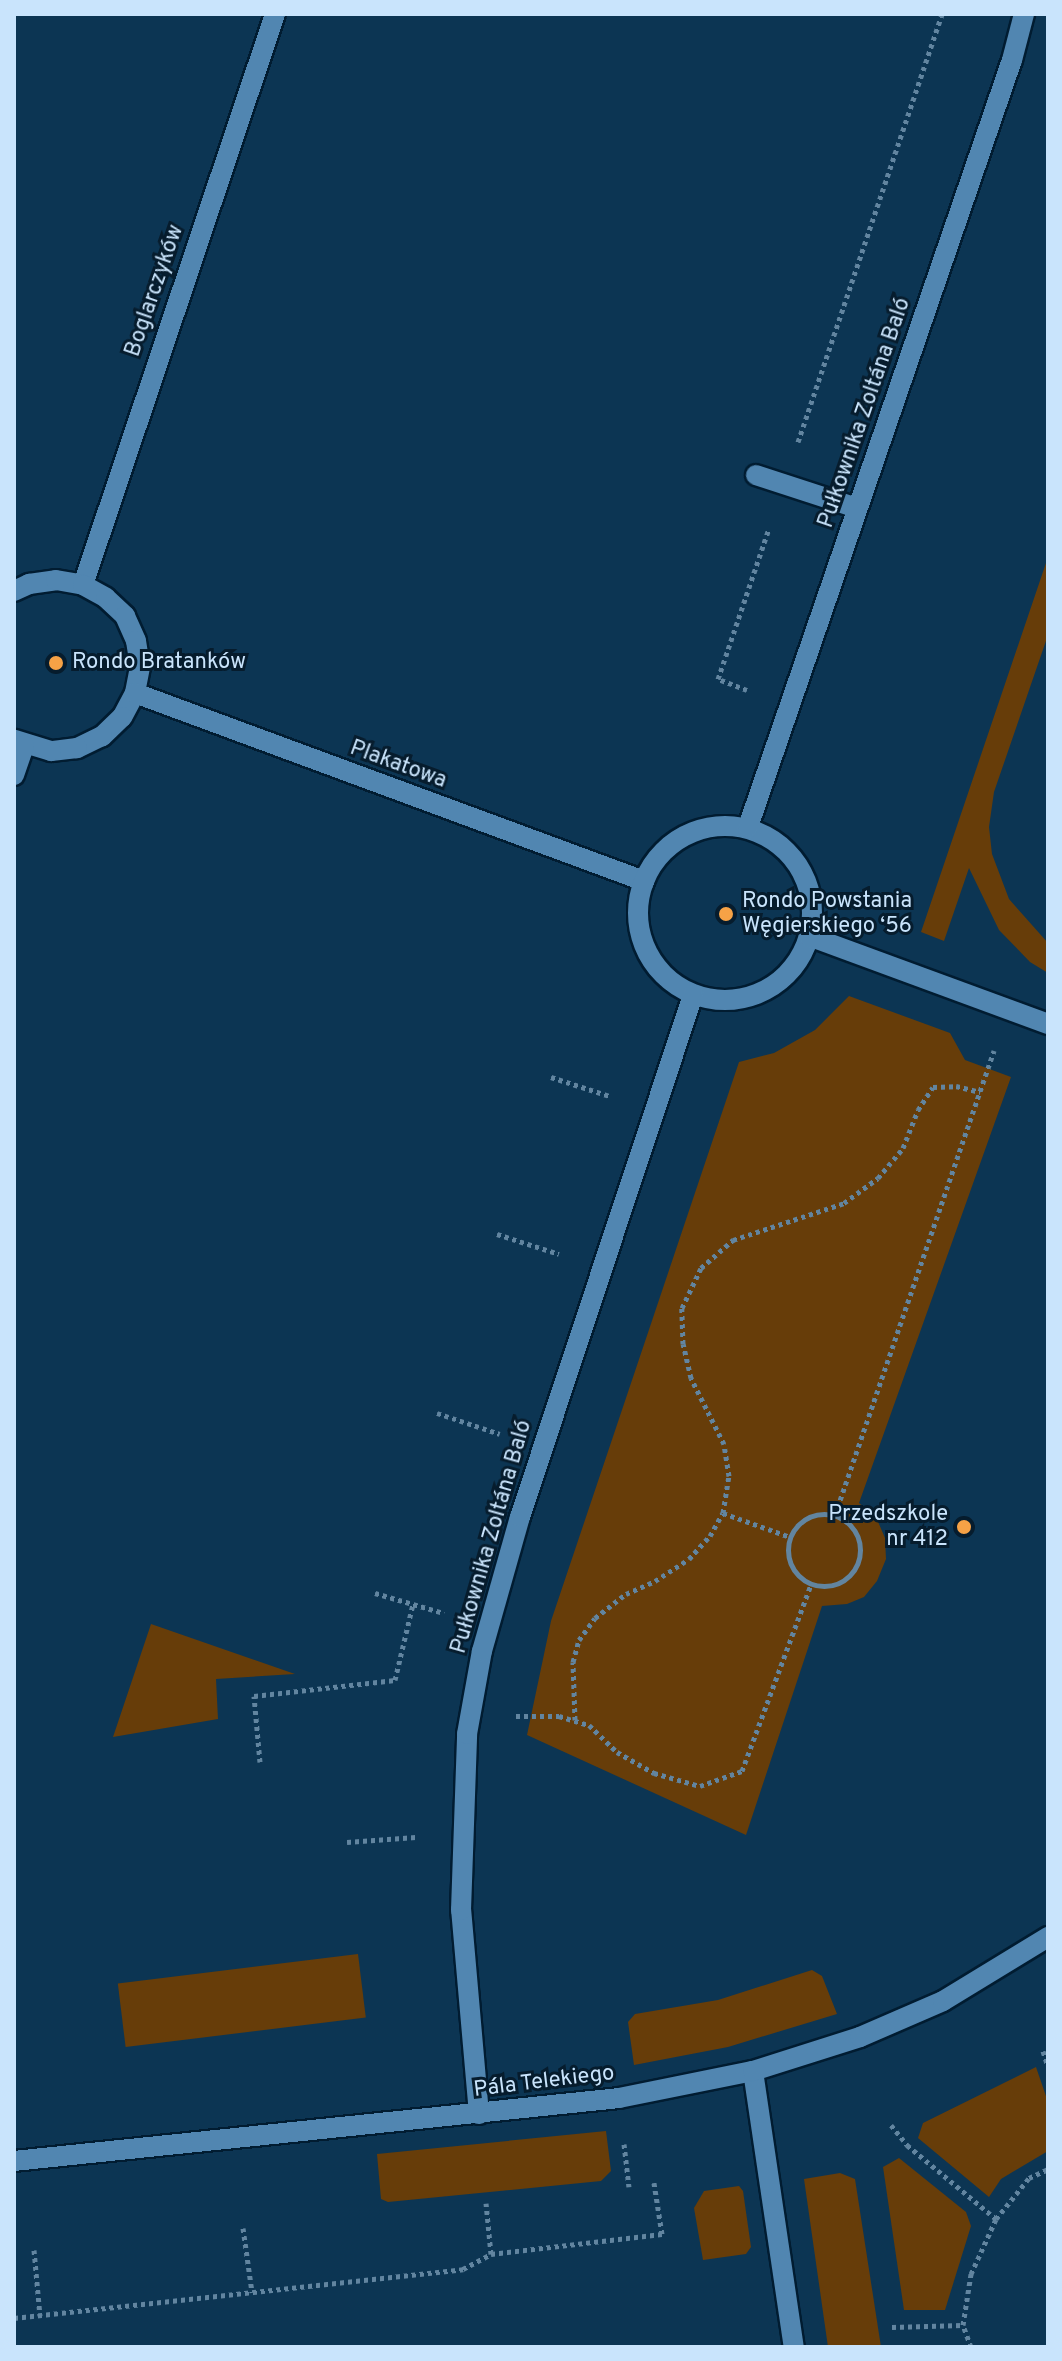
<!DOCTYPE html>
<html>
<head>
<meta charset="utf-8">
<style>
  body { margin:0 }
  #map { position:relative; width:1062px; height:2361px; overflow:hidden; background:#0c3553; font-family:Overpass,sans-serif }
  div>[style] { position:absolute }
  .green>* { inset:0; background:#673d09; transform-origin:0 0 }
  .path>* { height:5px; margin-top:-2.5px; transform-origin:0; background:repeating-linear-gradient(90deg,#6285a0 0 4px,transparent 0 8px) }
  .path>.ring { margin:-2.5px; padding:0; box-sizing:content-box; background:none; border:5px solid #6285a0; border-radius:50% }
  .roads { filter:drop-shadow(2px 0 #011c31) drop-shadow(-2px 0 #011c31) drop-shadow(0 2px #011c31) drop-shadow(0 -2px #011c31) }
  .lane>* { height:20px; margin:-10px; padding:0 10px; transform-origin:10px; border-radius:10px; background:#5186b1 }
  .street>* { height:20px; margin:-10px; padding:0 10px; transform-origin:10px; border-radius:10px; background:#5186b1 }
  .street>.ring { margin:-10px; padding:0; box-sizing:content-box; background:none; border:20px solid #5186b1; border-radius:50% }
  .dots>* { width:22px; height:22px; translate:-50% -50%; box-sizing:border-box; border:4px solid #061c2d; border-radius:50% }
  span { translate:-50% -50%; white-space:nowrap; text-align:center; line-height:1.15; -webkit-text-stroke:6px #061c2d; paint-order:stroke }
  .street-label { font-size:22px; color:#c9e4fc }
  .poi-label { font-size:22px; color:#c9e4fc }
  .left { translate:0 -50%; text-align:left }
  .right { translate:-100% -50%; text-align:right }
  .frame { position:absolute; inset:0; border:16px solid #c9e4fc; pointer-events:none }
</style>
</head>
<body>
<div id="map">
  <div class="green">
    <div style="clip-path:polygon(1048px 557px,1048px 635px,994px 792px,989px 827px,992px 854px,1009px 899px,1048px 943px,1048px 973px,1030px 962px,999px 930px,969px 868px,944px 941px,921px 932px)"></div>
    <div style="clip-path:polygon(849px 996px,950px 1033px,965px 1060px,1011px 1077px,859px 1503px,876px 1517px,885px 1538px,886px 1559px,877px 1581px,864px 1597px,847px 1604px,822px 1606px,746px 1835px,527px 1735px,551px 1621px,739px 1062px,774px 1053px,815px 1030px)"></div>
    <div style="clip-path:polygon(151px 1624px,295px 1674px,216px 1679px,218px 1719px,113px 1737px)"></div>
    <div style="left:358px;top:1954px;width:64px;height:242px;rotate:83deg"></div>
    <div style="clip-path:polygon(812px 1970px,822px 1976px,837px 2014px,728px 2047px,634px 2065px,628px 2022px,635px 2014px,718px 2000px)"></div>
    <div style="clip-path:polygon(1036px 2067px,1048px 2102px,1048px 2151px,1001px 2179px,989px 2197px,918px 2138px,923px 2123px)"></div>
    <div style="clip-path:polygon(606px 2131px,611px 2171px,601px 2181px,388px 2202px,381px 2199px,377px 2154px)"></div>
    <div style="clip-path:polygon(899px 2158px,966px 2212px,971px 2226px,945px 2310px,904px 2310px,883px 2167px)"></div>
    <div style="clip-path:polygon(840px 2173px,855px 2179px,881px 2347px,828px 2347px,804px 2179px)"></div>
    <div style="clip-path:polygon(739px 2186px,743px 2191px,751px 2247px,746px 2254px,703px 2260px,694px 2208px,704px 2191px)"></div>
  </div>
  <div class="path">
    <div style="left:798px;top:442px;width:452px;rotate:-71.4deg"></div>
    <div style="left:747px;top:690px;width:31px;rotate:-159deg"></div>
    <div style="left:718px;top:679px;width:159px;rotate:-71.3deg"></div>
    <div style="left:551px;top:1077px;width:62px;rotate:17.9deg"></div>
    <div style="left:497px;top:1234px;width:65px;rotate:17.9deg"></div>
    <div style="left:437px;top:1413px;width:66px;rotate:18.4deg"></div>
    <div style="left:723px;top:1513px;width:71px;rotate:19.7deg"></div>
    <div class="ring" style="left:788px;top:1514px;width:67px;height:67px"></div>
    <div style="left:835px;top:1515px;width:491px;rotate:-71.1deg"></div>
    <div style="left:375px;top:1593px;width:72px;rotate:16.2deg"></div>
    <div style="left:516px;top:1716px;width:43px"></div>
    <div style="left:559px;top:1716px;width:31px;rotate:17deg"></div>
    <div style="left:589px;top:1725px;width:39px;rotate:44deg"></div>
    <div style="left:617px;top:1752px;width:43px;rotate:29.6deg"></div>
    <div style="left:654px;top:1773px;width:48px;rotate:15.8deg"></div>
    <div style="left:700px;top:1786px;width:45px;rotate:-19.7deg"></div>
    <div style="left:742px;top:1771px;width:199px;rotate:-69.7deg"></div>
    <div style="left:575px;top:1720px;width:58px;rotate:-92deg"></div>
    <div style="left:573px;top:1662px;width:23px;rotate:-75deg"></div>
    <div style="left:579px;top:1640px;width:27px;rotate:-54deg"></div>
    <div style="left:595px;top:1618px;width:39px;rotate:-38deg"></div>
    <div style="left:626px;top:1594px;width:32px;rotate:-24deg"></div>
    <div style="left:655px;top:1581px;width:40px;rotate:-32.9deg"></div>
    <div style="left:689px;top:1559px;width:31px;rotate:-48deg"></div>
    <div style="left:710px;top:1536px;width:26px;rotate:-61deg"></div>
    <div style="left:723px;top:1513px;width:37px;rotate:-81deg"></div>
    <div style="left:729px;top:1476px;width:32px;rotate:-99deg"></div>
    <div style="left:724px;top:1444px;width:74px;rotate:-116.6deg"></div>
    <div style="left:691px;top:1378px;width:35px;rotate:-103deg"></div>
    <div style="left:683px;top:1344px;width:36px;rotate:-92deg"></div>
    <div style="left:682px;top:1308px;width:44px;rotate:-64.6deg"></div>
    <div style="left:701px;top:1268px;width:43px;rotate:-41.2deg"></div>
    <div style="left:733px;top:1240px;width:117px;rotate:-18.4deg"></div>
    <div style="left:844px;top:1203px;width:42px;rotate:-36.3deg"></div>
    <div style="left:878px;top:1178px;width:39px;rotate:-50deg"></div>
    <div style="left:903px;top:1148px;width:41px;rotate:-68.5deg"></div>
    <div style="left:918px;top:1110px;width:27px;rotate:-57deg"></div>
    <div style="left:933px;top:1087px;width:23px;rotate:-2deg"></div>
    <div style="left:956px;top:1086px;width:25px;rotate:14deg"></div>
    <div style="left:260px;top:1762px;width:66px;rotate:-95.2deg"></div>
    <div style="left:254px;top:1696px;width:142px;rotate:-6.5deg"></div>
    <div style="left:395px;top:1680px;width:78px;rotate:-76.7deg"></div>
    <div style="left:347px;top:1842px;width:69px;rotate:-4.1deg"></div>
    <div style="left:1043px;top:2051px;width:16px;rotate:72deg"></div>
    <div style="left:891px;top:2125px;width:26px;rotate:51deg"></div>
    <div style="left:907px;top:2145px;width:116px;rotate:39.7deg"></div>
    <div style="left:624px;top:2144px;width:43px;rotate:83.4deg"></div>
    <div style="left:243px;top:2228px;width:65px;rotate:82deg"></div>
    <div style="left:34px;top:2250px;width:66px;rotate:84.8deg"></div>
    <div style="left:491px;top:2254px;width:172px;rotate:-6.7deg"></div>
    <div style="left:662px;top:2234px;width:52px;rotate:-98.9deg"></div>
    <div style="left:14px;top:2318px;width:452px;rotate:-6.2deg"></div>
    <div style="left:463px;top:2269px;width:32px;rotate:-28deg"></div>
    <div style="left:491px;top:2254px;width:51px;rotate:-95.6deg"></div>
    <div style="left:892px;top:2327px;width:71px;rotate:-1.6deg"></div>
    <div style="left:971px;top:2347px;width:23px;rotate:-110deg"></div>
    <div style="left:963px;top:2325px;width:52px;rotate:-81.1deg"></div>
    <div style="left:971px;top:2274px;width:60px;rotate:-65.6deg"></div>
    <div style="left:996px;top:2219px;width:53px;rotate:-51.2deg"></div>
    <div style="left:1029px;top:2178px;width:21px;rotate:-25deg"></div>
  </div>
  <div class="roads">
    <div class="lane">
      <div style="left:756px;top:475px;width:106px;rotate:18.1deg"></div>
    </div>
    <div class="street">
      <div style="left:83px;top:585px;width:602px;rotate:-71.41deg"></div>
      <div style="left:14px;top:591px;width:17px;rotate:-25deg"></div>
      <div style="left:29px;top:584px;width:27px;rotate:-8deg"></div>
      <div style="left:56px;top:580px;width:27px;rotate:10deg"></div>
      <div style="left:83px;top:585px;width:26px;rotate:29deg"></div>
      <div style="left:106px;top:598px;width:26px;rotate:43deg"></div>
      <div style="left:125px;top:616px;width:27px;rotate:66deg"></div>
      <div style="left:136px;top:641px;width:26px;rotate:81deg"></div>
      <div style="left:140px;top:667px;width:26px;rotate:101deg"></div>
      <div style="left:135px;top:693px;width:27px;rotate:118deg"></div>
      <div style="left:122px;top:717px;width:28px;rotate:136deg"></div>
      <div style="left:102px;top:736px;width:28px;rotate:154deg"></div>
      <div style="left:77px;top:748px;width:26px;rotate:173deg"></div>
      <div style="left:51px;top:751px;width:39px;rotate:-163deg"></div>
      <div style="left:135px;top:693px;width:543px;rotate:20.27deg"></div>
      <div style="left:14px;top:775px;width:31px;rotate:-71deg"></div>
      <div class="ring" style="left:638px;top:826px;width:154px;height:154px"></div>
      <div style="left:748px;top:827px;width:811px;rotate:-71.01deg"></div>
      <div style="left:1012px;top:60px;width:48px;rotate:-75.4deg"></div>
      <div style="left:809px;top:936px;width:255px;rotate:20.2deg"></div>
      <div style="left:753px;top:2071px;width:279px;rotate:81.6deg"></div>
      <div style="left:479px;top:2114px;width:205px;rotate:-95deg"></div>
      <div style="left:461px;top:1910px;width:176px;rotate:-88deg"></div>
      <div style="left:467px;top:1734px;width:84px;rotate:-79.8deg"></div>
      <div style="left:482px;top:1651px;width:139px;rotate:-74.2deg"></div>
      <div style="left:520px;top:1517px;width:550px;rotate:-71.66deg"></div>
      <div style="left:14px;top:2161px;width:608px;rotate:-5.94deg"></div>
      <div style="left:619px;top:2098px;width:137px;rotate:-11.4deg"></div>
      <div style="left:753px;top:2071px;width:112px;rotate:-17.6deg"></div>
      <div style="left:860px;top:2037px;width:90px;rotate:-23.4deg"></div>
      <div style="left:943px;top:2001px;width:123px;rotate:-31.4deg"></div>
    </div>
  </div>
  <div class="dots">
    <div style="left:56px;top:663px;background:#f6a246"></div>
    <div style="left:726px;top:914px;background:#f6a246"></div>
    <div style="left:964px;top:1527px;background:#f6a246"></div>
  </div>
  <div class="street-label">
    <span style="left:155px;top:291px;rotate:-71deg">Boglarczyków</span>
    <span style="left:865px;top:413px;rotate:-71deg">Pułkownika Zoltána Baló</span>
    <span style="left:398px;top:765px;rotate:20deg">Plakatowa</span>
    <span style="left:492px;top:1537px;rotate:-74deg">Pułkownika Zoltána Baló</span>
    <span style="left:544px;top:2082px;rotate:-7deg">Pála Telekiego</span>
  </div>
  <div class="poi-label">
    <span class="left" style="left:72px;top:663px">Rondo Bratanków</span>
    <span class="left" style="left:742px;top:914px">Rondo Powstania<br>Węgierskiego ‘56</span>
    <span class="right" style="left:948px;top:1527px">Przedszkole<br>nr 412</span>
  </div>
  <div class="frame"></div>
</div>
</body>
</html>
